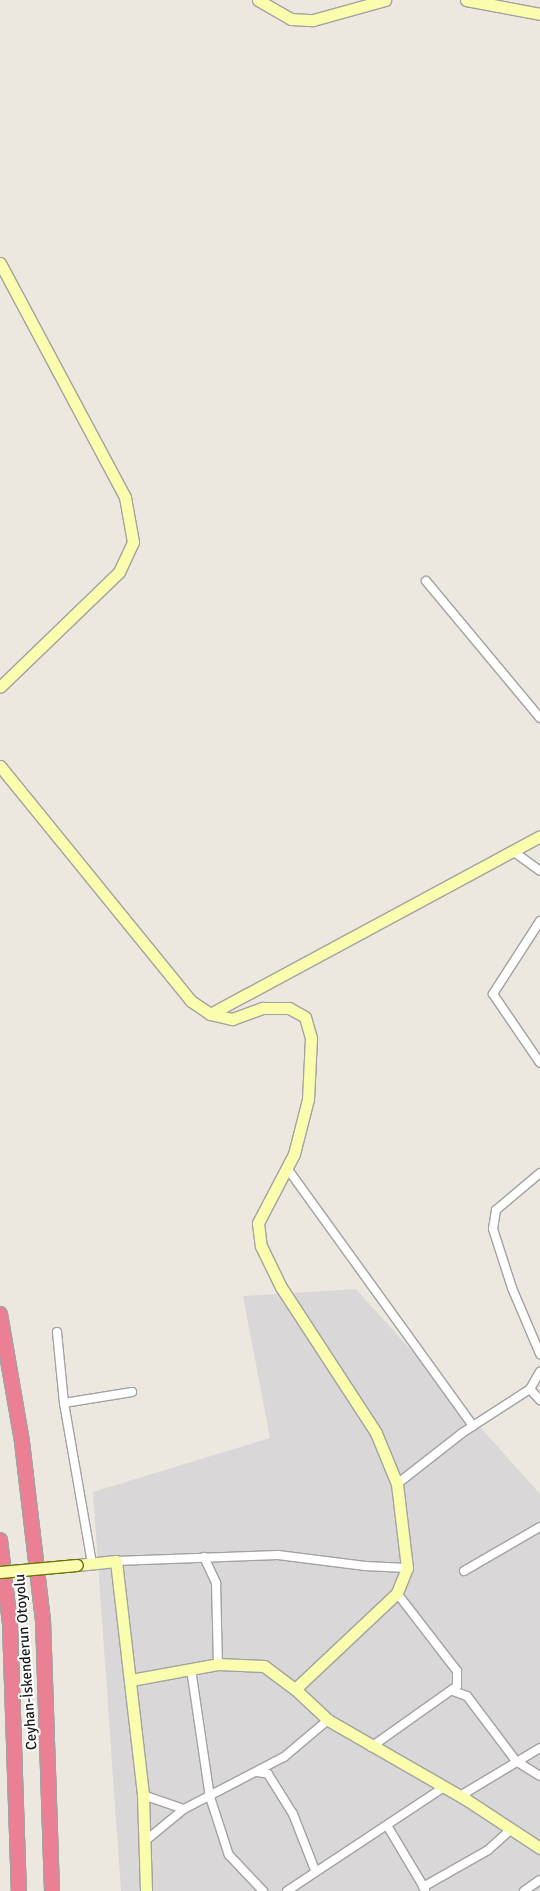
<!DOCTYPE html>
<html>
<head>
<meta charset="utf-8">
<style>
  body { margin:0 }
  #map { position:relative; width:540px; height:1891px; overflow:hidden; background:#ede8df; font-family:Signika,sans-serif }
  div>[style] { position:absolute }
  .residential>* { inset:0; background:#d9d7d7 }
  .roads { filter:drop-shadow(1px 0 #a2a2a2) drop-shadow(-1px 0 #a2a2a2) drop-shadow(0 1px #a2a2a2) drop-shadow(0 -1px #a2a2a2) }
  .street>* { height:8px; margin:-4px; padding:0 4px; transform-origin:4px; border-radius:4px; background:#fff }
  .secondary>* { height:11px; margin:-5.5px; padding:0 5.5px; transform-origin:5.5px; border-radius:5.5px; background:#f9fdad }
  .highway>* { height:14px; margin:-7px; padding:0 7px; transform-origin:7px; border-radius:7px; background:#eb8094 }
  .bridges { filter:drop-shadow(1px 0 #677300) drop-shadow(-1px 0 #677300) drop-shadow(0 1px #677300) drop-shadow(0 -1px #677300) }
  .secondary-bridge>* { height:11px; margin:-5.5px; padding:0 5.5px; transform-origin:5.5px; border-radius:5.5px; background:#f9fdad }
  span { translate:-50% -50%; white-space:nowrap; text-align:center; line-height:1.15; -webkit-text-stroke:4px #fff; paint-order:stroke }
  .street-label { font-size:15px; color:#1b1b1b }
</style>
</head>
<body>
<div id="map">
  <div class="residential">
    <div style="clip-path:polygon(356px 1289px,540px 1494px,540px 1891px,121px 1891px,93px 1492px,270px 1438px,243px 1296px)"></div>
  </div>
  <div class="roads">
    <div class="street">
      <div style="left:426px;top:581px;width:178px;rotate:50.2deg"></div>
      <div style="left:514px;top:852px;width:32px;rotate:36deg"></div>
      <div style="left:540px;top:921px;width:87px;rotate:122.8deg"></div>
      <div style="left:493px;top:994px;width:83px;rotate:55.7deg"></div>
      <div style="left:287px;top:1168px;width:318px;rotate:54.2deg"></div>
      <div style="left:540px;top:1173px;width:57px;rotate:139.9deg"></div>
      <div style="left:496px;top:1210px;width:19px;rotate:99deg"></div>
      <div style="left:493px;top:1229px;width:62px;rotate:72.1deg"></div>
      <div style="left:512px;top:1288px;width:72px;rotate:67deg"></div>
      <div style="left:57px;top:1332px;width:71px;rotate:84.4deg"></div>
      <div style="left:64px;top:1403px;width:162px;rotate:80.1deg"></div>
      <div style="left:530px;top:1389px;width:15px;rotate:48deg"></div>
      <div style="left:64px;top:1403px;width:69px;rotate:-9.2deg"></div>
      <div style="left:397px;top:1484px;width:83px;rotate:-38.1deg"></div>
      <div style="left:462px;top:1433px;width:81px;rotate:-32.9deg"></div>
      <div style="left:530px;top:1389px;width:20px;rotate:-60deg"></div>
      <div style="left:204px;top:1557px;width:29px;rotate:65deg"></div>
      <div style="left:216px;top:1583px;width:81px;rotate:88.6deg"></div>
      <div style="left:116px;top:1561px;width:162px;rotate:-2.1deg"></div>
      <div style="left:278px;top:1555px;width:88px;rotate:7.2deg"></div>
      <div style="left:365px;top:1566px;width:42px;rotate:2.7deg"></div>
      <div style="left:464px;top:1571px;width:88px;rotate:-30.1deg"></div>
      <div style="left:191px;top:1669px;width:129px;rotate:81.6deg"></div>
      <div style="left:210px;top:1797px;width:39px;rotate:72deg"></div>
      <div style="left:222px;top:1834px;width:22px;rotate:72deg"></div>
      <div style="left:229px;top:1855px;width:50px;rotate:46.6deg"></div>
      <div style="left:453px;top:1691px;width:15px;rotate:20deg"></div>
      <div style="left:467px;top:1696px;width:81px;rotate:53deg"></div>
      <div style="left:516px;top:1761px;width:28px;rotate:32deg"></div>
      <div style="left:371px;top:1747px;width:105px;rotate:-35.3deg"></div>
      <div style="left:457px;top:1686px;width:15px;rotate:-90deg"></div>
      <div style="left:457px;top:1671px;width:98px;rotate:-127.6deg"></div>
      <div style="left:257px;top:1772px;width:11px;rotate:10deg"></div>
      <div style="left:268px;top:1774px;width:47px;rotate:58deg"></div>
      <div style="left:293px;top:1814px;width:60px;rotate:68.6deg"></div>
      <div style="left:143px;top:1795px;width:43px;rotate:18.9deg"></div>
      <div style="left:460px;top:1796px;width:93px;rotate:-31deg"></div>
      <div style="left:388px;top:1827px;width:72px;rotate:59.2deg"></div>
      <div style="left:145px;top:1841px;width:50px;rotate:-39.4deg"></div>
      <div style="left:184px;top:1809px;width:113px;rotate:-27.5deg"></div>
      <div style="left:284px;top:1757px;width:57px;rotate:-40.1deg"></div>
      <div style="left:423px;top:1887px;width:75px;rotate:-29.6deg"></div>
      <div style="left:488px;top:1850px;width:30px;rotate:-42deg"></div>
      <div style="left:287px;top:1891px;width:188px;rotate:-33.5deg"></div>
      <div style="left:524px;top:1891px;width:19px;rotate:-35deg"></div>
    </div>
    <div class="secondary">
      <div style="left:258px;top:0;width:38px;rotate:30deg"></div>
      <div style="left:291px;top:19px;width:22px;rotate:3deg"></div>
      <div style="left:313px;top:20px;width:75px;rotate:-15.5deg"></div>
      <div style="left:466px;top:0;width:75px;rotate:10.7deg"></div>
      <div style="left:0;top:263px;width:265px;rotate:61.9deg"></div>
      <div style="left:125px;top:497px;width:46px;rotate:79.9deg"></div>
      <div style="left:133px;top:542px;width:33px;rotate:115deg"></div>
      <div style="left:119px;top:572px;width:165px;rotate:136deg"></div>
      <div style="left:0;top:766px;width:303px;rotate:50.9deg"></div>
      <div style="left:191px;top:1001px;width:23px;rotate:34deg"></div>
      <div style="left:210px;top:1014px;width:23px;rotate:13deg"></div>
      <div style="left:232px;top:1019px;width:33px;rotate:-20deg"></div>
      <div style="left:263px;top:1008px;width:26px"></div>
      <div style="left:289px;top:1008px;width:18px;rotate:29deg"></div>
      <div style="left:305px;top:1017px;width:22px;rotate:74deg"></div>
      <div style="left:311px;top:1038px;width:61px;rotate:92.8deg"></div>
      <div style="left:308px;top:1099px;width:57px;rotate:104.3deg"></div>
      <div style="left:294px;top:1154px;width:78px;rotate:117.6deg"></div>
      <div style="left:258px;top:1223px;width:23px;rotate:83deg"></div>
      <div style="left:261px;top:1246px;width:46px;rotate:64deg"></div>
      <div style="left:281px;top:1287px;width:174px;rotate:56.9deg"></div>
      <div style="left:376px;top:1433px;width:55px;rotate:67.6deg"></div>
      <div style="left:397px;top:1484px;width:85px;rotate:83.2deg"></div>
      <div style="left:407px;top:1568px;width:27px;rotate:112deg"></div>
      <div style="left:397px;top:1593px;width:140px;rotate:136.7deg"></div>
      <div style="left:210px;top:1014px;width:375px;rotate:-28.3deg"></div>
      <div style="left:77px;top:1565px;width:39px;rotate:-6deg"></div>
      <div style="left:116px;top:1561px;width:236px;rotate:83.4deg"></div>
      <div style="left:143px;top:1795px;width:96px;rotate:88.2deg"></div>
      <div style="left:131px;top:1680px;width:88px;rotate:-10.4deg"></div>
      <div style="left:218px;top:1664px;width:46px;rotate:2.5deg"></div>
      <div style="left:264px;top:1666px;width:39px;rotate:37deg"></div>
      <div style="left:295px;top:1689px;width:45px;rotate:43.2deg"></div>
      <div style="left:328px;top:1720px;width:160px;rotate:29.9deg"></div>
      <div style="left:467px;top:1800px;width:87px;rotate:33.3deg"></div>
    </div>
    <div class="highway">
      <div style="left:0;top:1314px;width:130px;rotate:80.2deg"></div>
      <div style="left:22px;top:1442px;width:179px;rotate:83.3deg"></div>
      <div style="left:43px;top:1620px;width:271px;rotate:88.1deg"></div>
      <div style="left:0;top:1540px;width:85px;rotate:83.2deg"></div>
      <div style="left:10px;top:1624px;width:267px;rotate:88.1deg"></div>
    </div>
  </div>
  <div class="bridges">
    <div class="secondary-bridge">
      <div style="left:0;top:1572px;width:77px;rotate:-5.2deg"></div>
    </div>
  </div>
  <div class="street-label">
    <span style="left:26px;top:1662px;rotate:-94deg">Ceyhan-İskenderun Otoyolu</span>
  </div>
</div>
</body>
</html>
